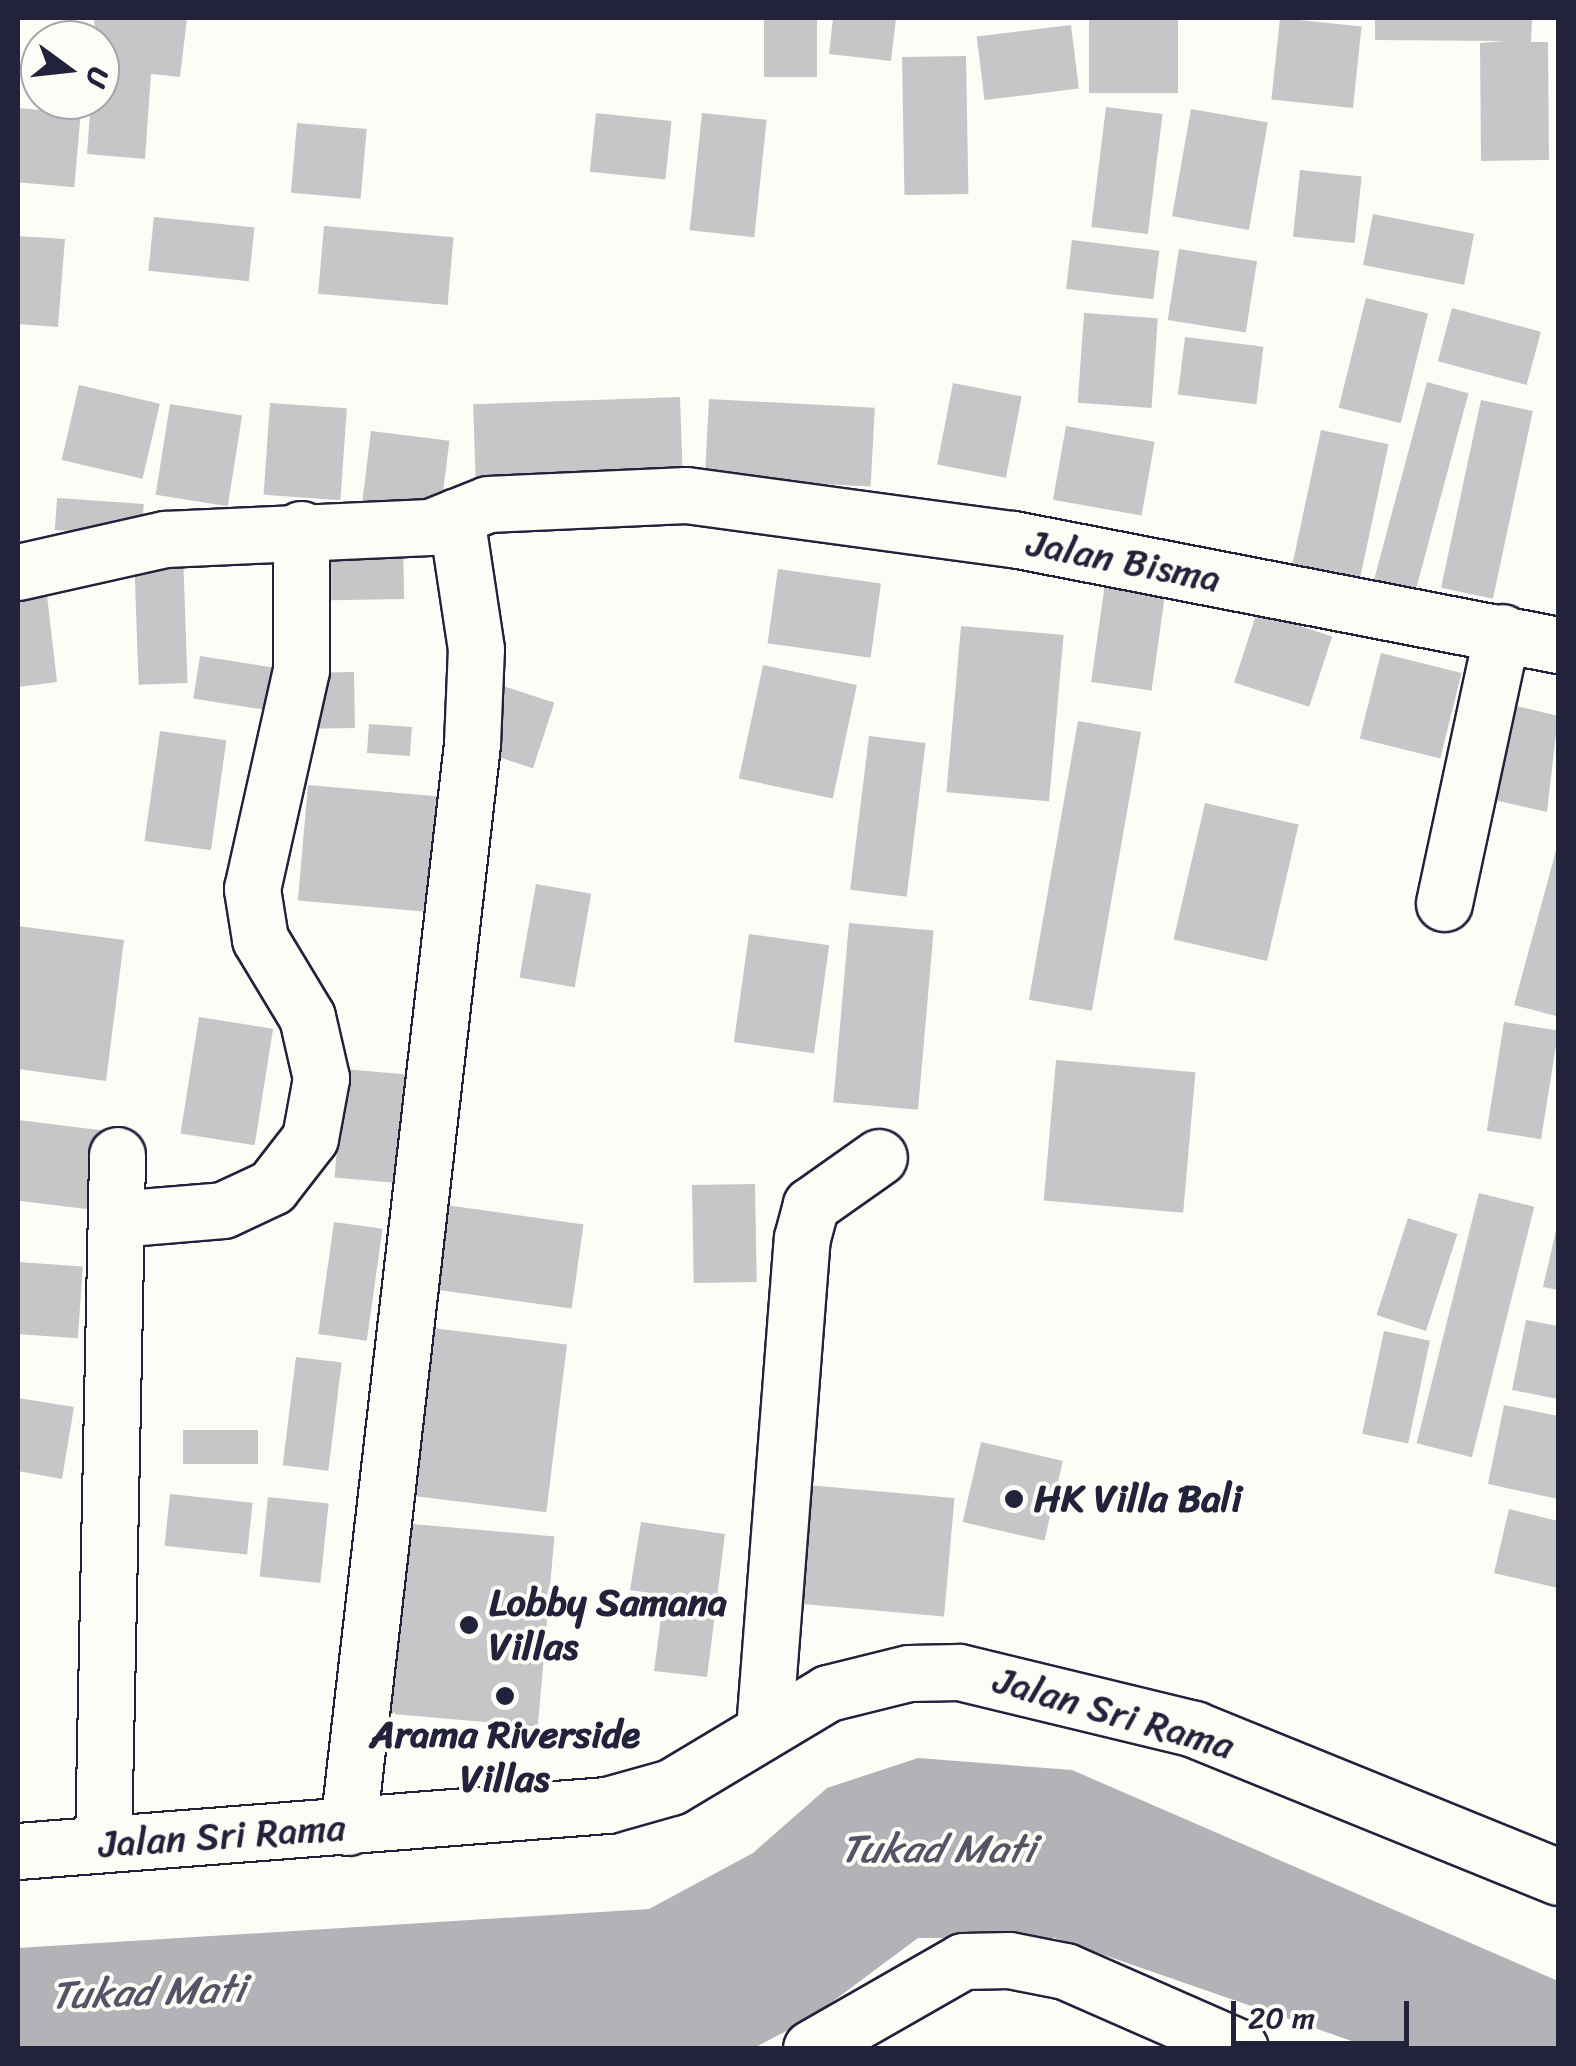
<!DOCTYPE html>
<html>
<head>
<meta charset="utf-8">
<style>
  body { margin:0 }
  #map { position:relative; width:1576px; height:2066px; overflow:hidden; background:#fdfcf7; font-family:Sriracha,sans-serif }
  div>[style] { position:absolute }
  .water>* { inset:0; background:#b2b2b7 }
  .building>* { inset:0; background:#c6c6c8; transform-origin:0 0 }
  .roads { filter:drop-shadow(2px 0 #22223b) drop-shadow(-2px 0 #22223b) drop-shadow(0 2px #22223b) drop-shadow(0 -2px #22223b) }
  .minor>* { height:55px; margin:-27.5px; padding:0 27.5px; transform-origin:27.5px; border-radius:27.5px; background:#fdfcf7 }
  .dots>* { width:28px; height:28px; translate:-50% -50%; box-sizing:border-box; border:5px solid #fdfcf7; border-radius:50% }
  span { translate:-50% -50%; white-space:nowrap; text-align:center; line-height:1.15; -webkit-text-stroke:8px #fdfcf7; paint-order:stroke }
  .street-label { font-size:38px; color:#22223b }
  .poi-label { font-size:38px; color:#22223b; font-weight:700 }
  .left { translate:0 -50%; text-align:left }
  .water-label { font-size:40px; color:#545466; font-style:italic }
  .frame { position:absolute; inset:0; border:20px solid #22223b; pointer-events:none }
  .north { position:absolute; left:20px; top:20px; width:100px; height:100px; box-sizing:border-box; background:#fdfcf7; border:2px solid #a5a5ac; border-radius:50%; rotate:105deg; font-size:28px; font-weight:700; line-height:40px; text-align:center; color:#22223b }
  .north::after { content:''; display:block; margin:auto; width:35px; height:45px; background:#22223b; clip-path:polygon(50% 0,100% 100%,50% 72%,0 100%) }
  .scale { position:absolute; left:1231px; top:2001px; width:178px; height:45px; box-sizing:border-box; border:5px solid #22223b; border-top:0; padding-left:12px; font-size:30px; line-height:35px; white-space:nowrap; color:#22223b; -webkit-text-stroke:8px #fdfcf7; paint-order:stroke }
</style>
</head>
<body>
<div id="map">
  <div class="water">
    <div style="clip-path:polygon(918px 1758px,1072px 1770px,1558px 1981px,1558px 2048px,1372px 2048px,1055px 1938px,918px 1938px,809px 2019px,754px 2048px,18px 2048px,18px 1948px,649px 1909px,753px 1853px,827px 1788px)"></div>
  </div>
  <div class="building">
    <div style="clip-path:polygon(94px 18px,187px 18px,180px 77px,151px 74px,145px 159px,87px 154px,91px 100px,100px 100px)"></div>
    <div style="left:764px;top:18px;width:53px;height:59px"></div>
    <div style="clip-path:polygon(833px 18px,896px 18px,891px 61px,829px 54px)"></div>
    <div style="left:1089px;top:18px;width:89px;height:75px"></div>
    <div style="left:1280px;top:18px;width:82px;height:82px;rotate:6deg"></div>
    <div style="clip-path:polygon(1375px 18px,1532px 18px,1531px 42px,1548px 42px,1549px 160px,1481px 161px,1480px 43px,1504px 41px,1375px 40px)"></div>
    <div style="left:1071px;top:25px;width:64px;height:95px;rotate:83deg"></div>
    <div style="left:966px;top:56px;width:138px;height:64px;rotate:89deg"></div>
    <div style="left:1106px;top:107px;width:57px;height:121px;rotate:7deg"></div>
    <div style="left:18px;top:108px;width:63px;height:74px;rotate:5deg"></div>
    <div style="left:1191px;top:109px;width:78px;height:109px;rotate:10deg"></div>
    <div style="left:596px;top:113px;width:76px;height:59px;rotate:6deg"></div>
    <div style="left:702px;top:113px;width:65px;height:118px;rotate:6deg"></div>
    <div style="left:297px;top:123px;width:70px;height:70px;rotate:5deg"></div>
    <div style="left:1300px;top:170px;width:62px;height:67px;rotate:6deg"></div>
    <div style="left:1373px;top:214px;width:103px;height:52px;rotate:11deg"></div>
    <div style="left:154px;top:217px;width:101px;height:54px;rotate:6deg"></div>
    <div style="left:324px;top:226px;width:130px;height:68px;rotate:5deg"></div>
    <div style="clip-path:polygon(18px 236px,65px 239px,58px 327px,18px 324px)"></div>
    <div style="left:1072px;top:240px;width:88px;height:49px;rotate:7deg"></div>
    <div style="left:1179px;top:249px;width:79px;height:72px;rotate:9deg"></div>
    <div style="left:1366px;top:298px;width:64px;height:113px;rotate:14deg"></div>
    <div style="left:1452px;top:308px;width:92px;height:55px;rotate:15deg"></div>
    <div style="left:1084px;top:313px;width:74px;height:90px;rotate:4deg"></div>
    <div style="left:1185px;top:337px;width:79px;height:58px;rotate:7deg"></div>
    <div style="left:1427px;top:382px;width:43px;height:213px;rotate:15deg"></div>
    <div style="left:953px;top:383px;width:70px;height:83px;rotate:11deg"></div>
    <div style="left:79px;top:385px;width:83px;height:77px;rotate:13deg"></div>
    <div style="left:680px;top:397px;width:80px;height:207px;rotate:88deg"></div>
    <div style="left:709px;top:399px;width:166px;height:79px;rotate:3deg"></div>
    <div style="left:1481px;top:400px;width:53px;height:192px;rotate:12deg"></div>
    <div style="left:270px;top:403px;width:77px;height:92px;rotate:4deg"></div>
    <div style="left:170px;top:404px;width:73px;height:92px;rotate:9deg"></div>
    <div style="left:1066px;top:426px;width:90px;height:75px;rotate:10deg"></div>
    <div style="left:1321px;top:430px;width:69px;height:149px;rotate:12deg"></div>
    <div style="left:371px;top:431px;width:79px;height:73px;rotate:7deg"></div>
    <div style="left:57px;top:498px;width:87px;height:32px;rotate:4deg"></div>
    <div style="left:403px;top:538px;width:61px;height:88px;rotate:89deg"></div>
    <div style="left:183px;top:552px;width:131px;height:49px;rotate:88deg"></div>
    <div style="left:778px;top:569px;width:104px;height:75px;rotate:8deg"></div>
    <div style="left:1107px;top:569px;width:61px;height:114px;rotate:8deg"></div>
    <div style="clip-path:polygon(46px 587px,57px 682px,18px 687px,18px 591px)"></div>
    <div style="left:1257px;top:612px;width:79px;height:74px;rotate:18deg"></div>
    <div style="left:961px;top:626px;width:103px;height:167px;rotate:5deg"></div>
    <div style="left:1381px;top:653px;width:83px;height:88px;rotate:14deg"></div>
    <div style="left:200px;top:656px;width:97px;height:43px;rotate:9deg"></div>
    <div style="left:763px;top:665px;width:96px;height:116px;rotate:12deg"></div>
    <div style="left:354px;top:672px;width:56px;height:49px;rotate:89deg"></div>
    <div style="left:503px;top:686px;width:54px;height:69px;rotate:18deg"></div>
    <div style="clip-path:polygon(1504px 703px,1558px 716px,1547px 812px,1481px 797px)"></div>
    <div style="left:1078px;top:721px;width:64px;height:283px;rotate:10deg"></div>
    <div style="left:369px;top:724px;width:43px;height:29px;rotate:4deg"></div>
    <div style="left:160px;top:731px;width:67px;height:111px;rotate:8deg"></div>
    <div style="left:869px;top:736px;width:57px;height:155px;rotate:7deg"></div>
    <div style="left:308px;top:785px;width:129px;height:116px;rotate:5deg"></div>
    <div style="left:1205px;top:803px;width:96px;height:140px;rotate:13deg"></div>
    <div style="clip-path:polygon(1558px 843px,1558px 1006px,1556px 1016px,1514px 1005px)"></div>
    <div style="left:536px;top:884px;width:56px;height:95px;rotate:10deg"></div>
    <div style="left:849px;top:923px;width:85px;height:180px;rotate:5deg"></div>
    <div style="clip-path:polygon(18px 926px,124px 940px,106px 1081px,18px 1069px)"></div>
    <div style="left:749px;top:934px;width:81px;height:109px;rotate:8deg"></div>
    <div style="left:199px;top:1017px;width:75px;height:118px;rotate:9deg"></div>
    <div style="left:1504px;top:1022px;width:55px;height:110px;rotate:9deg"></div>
    <div style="left:1056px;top:1060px;width:140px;height:141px;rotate:5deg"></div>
    <div style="left:344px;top:1069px;width:77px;height:109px;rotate:5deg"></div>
    <div style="left:18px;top:1120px;width:94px;height:80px;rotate:7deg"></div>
    <div style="left:755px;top:1184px;width:98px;height:63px;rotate:89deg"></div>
    <div style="left:1479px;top:1193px;width:57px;height:258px;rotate:14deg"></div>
    <div style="left:431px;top:1203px;width:154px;height:85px;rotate:8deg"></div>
    <div style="left:1408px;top:1218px;width:52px;height:102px;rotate:18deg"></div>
    <div style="left:334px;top:1222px;width:49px;height:113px;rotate:8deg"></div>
    <div style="clip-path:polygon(1558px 1222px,1558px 1290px,1543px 1287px)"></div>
    <div style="left:18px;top:1262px;width:65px;height:72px;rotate:4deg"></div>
    <div style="clip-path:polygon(1526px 1320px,1558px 1326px,1558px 1399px,1512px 1390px)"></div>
    <div style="left:424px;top:1327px;width:144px;height:169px;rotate:7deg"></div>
    <div style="left:1384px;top:1331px;width:47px;height:105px;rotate:12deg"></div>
    <div style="left:296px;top:1357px;width:46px;height:109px;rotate:7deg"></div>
    <div style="clip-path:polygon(18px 1398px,74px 1407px,62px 1479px,18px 1471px)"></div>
    <div style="clip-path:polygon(1504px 1405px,1558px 1416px,1558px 1499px,1488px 1484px)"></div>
    <div style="left:258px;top:1430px;width:34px;height:75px;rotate:90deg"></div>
    <div style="left:981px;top:1442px;width:84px;height:82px;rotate:13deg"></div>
    <div style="left:807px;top:1485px;width:148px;height:119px;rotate:5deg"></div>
    <div style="left:170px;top:1494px;width:83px;height:52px;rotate:6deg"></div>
    <div style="left:268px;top:1497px;width:61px;height:80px;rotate:6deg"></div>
    <div style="clip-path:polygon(1509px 1509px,1558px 1521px,1558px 1588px,1494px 1573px)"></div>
    <div style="clip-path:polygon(641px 1522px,725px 1534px,707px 1677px,654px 1671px,664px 1595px,630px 1590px)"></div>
    <div style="left:401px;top:1523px;width:154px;height:191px;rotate:5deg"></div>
  </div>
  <div class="roads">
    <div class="minor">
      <div style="left:18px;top:572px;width:151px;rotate:-12.7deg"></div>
      <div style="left:165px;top:539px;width:265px;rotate:-2.6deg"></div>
      <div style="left:430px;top:527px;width:62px;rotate:-21.6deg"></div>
      <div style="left:488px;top:504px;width:198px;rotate:-2.6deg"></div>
      <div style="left:686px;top:495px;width:330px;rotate:7.7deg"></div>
      <div style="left:1013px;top:539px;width:555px;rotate:11.01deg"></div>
      <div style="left:1444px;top:903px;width:277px;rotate:-77.9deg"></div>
      <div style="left:116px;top:1219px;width:107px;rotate:-4.8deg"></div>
      <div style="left:223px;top:1210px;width:54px;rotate:-25.1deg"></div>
      <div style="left:272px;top:1187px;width:62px;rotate:-52.2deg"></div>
      <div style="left:310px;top:1138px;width:61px;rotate:-79.6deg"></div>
      <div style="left:321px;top:1078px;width:63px;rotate:-102.9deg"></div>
      <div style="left:307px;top:1017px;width:91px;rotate:-121.1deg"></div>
      <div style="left:260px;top:939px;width:51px;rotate:-99.1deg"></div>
      <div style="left:252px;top:889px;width:224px;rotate:-77.4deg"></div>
      <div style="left:301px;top:670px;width:141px;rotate:-90deg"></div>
      <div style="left:764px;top:1729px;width:492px;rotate:-85.6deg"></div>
      <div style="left:802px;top:1238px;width:34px;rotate:-75deg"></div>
      <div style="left:811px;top:1205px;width:83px;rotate:-35.2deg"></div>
      <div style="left:348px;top:1827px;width:1091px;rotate:-83.47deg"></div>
      <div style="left:472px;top:743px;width:94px;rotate:-87.6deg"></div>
      <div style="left:476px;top:649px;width:134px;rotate:-98.6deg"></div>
      <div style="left:103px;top:1843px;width:688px;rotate:-88.83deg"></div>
      <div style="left:18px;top:1851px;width:591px;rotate:-4.47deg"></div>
      <div style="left:607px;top:1805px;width:66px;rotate:-15.7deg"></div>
      <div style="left:671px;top:1787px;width:183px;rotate:-30.9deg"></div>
      <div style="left:828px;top:1693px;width:83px;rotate:-13.9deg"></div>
      <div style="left:909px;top:1673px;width:50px;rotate:-1.1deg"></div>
      <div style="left:959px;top:1672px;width:242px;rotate:13.6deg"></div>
      <div style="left:1194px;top:1729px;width:393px;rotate:22.1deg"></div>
      <div style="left:811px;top:2048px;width:175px;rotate:-29.8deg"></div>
      <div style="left:963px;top:1961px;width:46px;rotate:-1.2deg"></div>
      <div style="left:1009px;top:1960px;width:57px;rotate:11.1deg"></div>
      <div style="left:1065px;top:1971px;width:191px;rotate:23.7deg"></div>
    </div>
  </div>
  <div class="dots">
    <div style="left:1014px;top:1499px;background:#22223b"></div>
    <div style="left:469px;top:1625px;background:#22223b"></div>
    <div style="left:505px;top:1696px;background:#22223b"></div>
  </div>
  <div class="street-label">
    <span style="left:1124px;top:561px;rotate:11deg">Jalan Bisma</span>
    <span style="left:1114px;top:1713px;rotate:16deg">Jalan Sri Rama</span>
    <span style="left:222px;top:1836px;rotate:-4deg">Jalan Sri Rama</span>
  </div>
  <div class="poi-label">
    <span class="left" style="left:1034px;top:1499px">HK Villa Bali</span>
    <span class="left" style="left:489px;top:1625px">Lobby Samana<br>Villas</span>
    <span style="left:505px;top:1757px">Arama Riverside<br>Villas</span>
  </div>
  <div class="water-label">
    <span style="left:938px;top:1849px">Tukad Mati</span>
    <span style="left:148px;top:1992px;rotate:-2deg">Tukad Mati</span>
  </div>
  <div class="frame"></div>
  <div class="north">U</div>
  <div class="scale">20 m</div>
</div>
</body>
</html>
